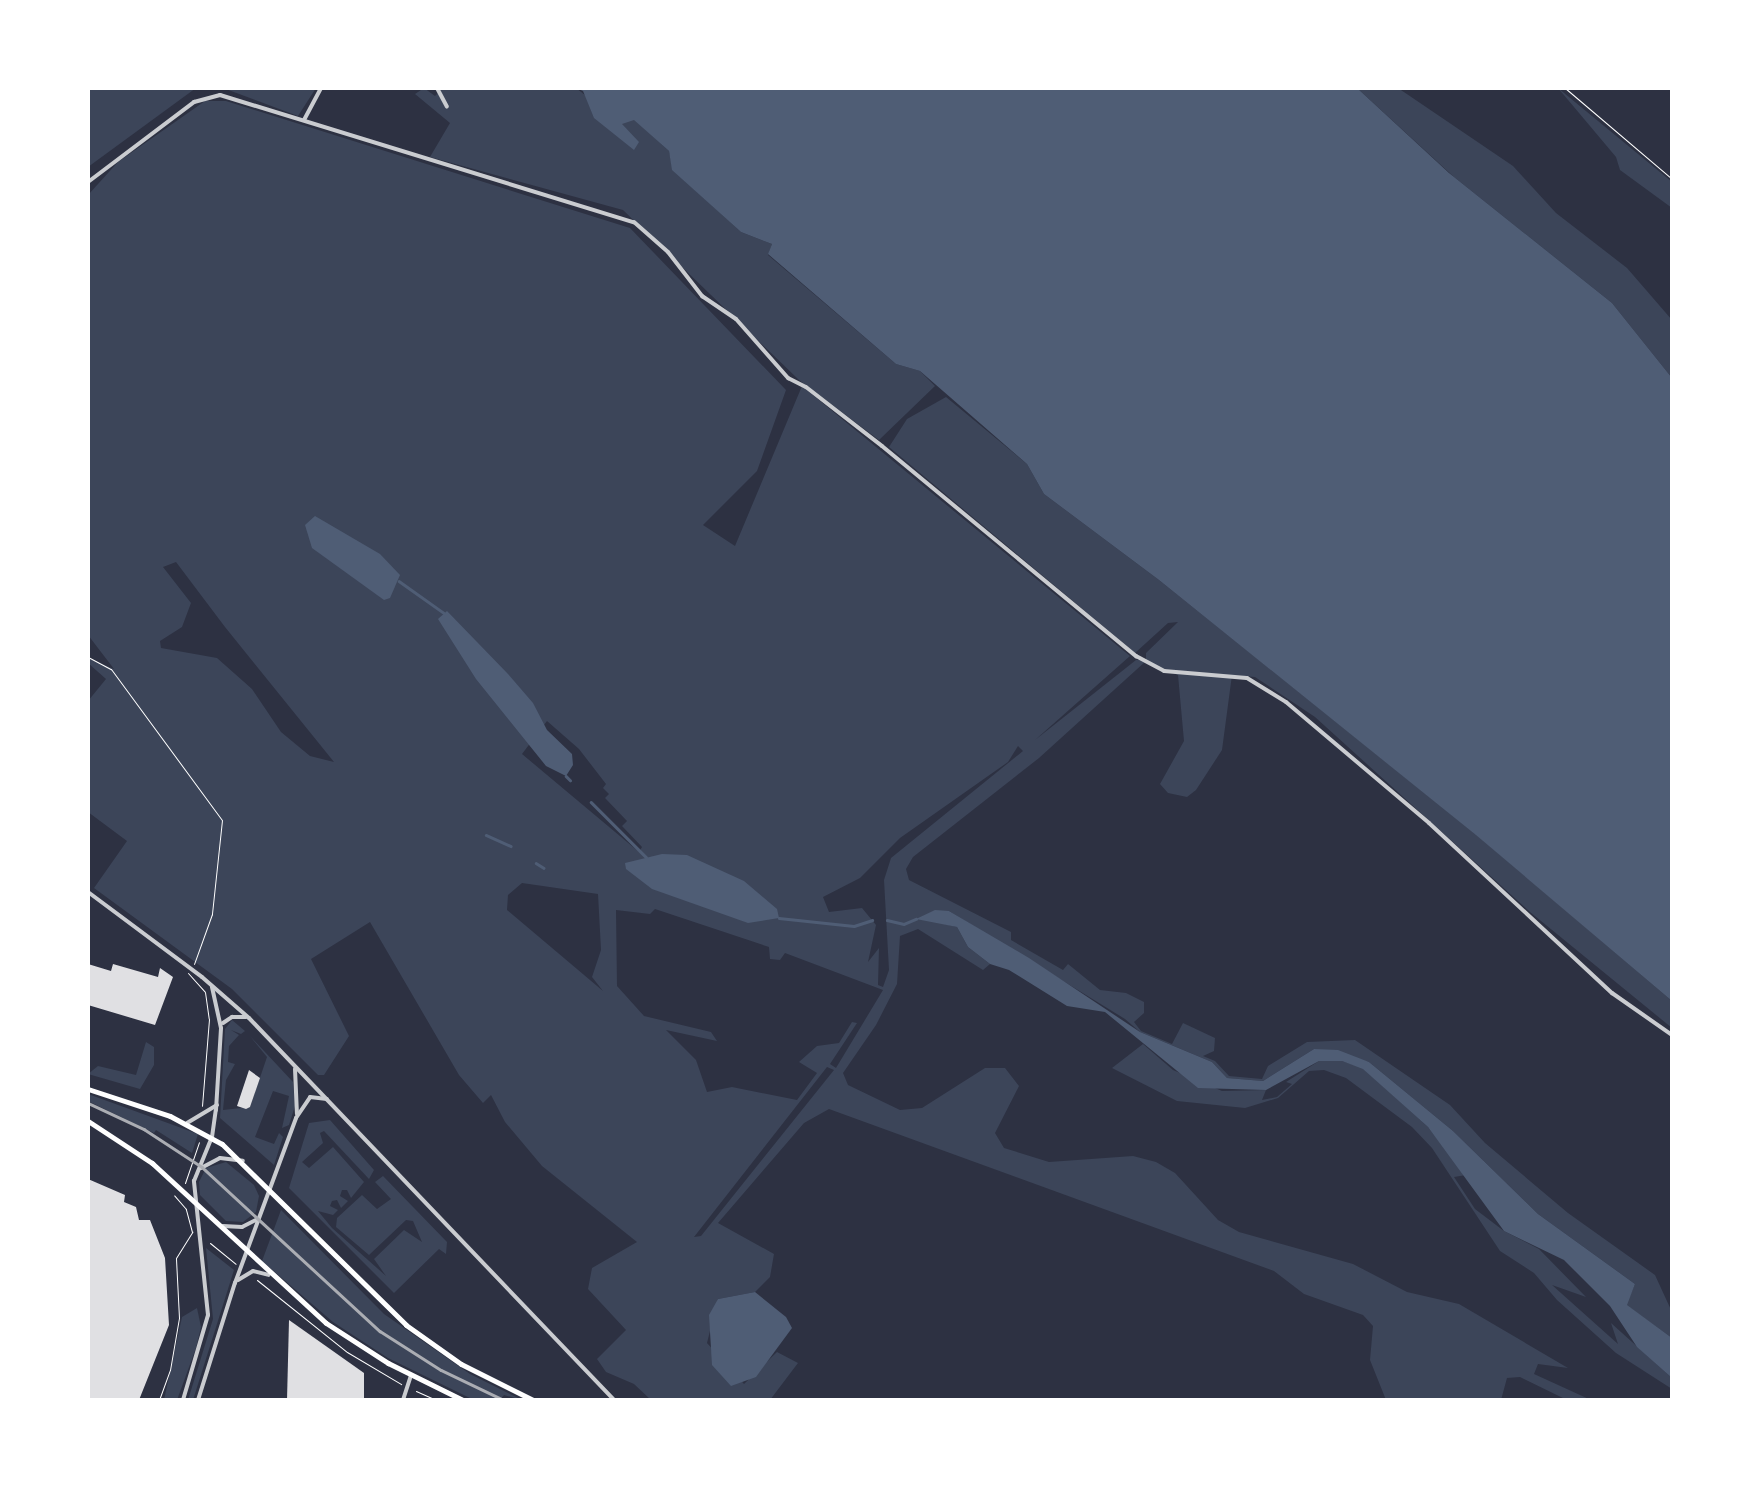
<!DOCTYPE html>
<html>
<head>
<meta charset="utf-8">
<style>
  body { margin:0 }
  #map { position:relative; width:1760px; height:1488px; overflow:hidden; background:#2d3142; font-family:Ubuntu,sans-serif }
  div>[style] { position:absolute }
  .green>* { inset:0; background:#3c4559 }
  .water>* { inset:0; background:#4f5d75 }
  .stream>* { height:2.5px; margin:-1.25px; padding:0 1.25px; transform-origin:1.25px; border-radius:1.25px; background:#4f5d75 }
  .building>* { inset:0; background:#e0e0e3 }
  .path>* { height:1px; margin:-0.5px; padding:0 0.5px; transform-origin:0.5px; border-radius:0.5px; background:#fff }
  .minor>* { height:4px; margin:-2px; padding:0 2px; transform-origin:2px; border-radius:2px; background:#caccd0 }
  .tertiary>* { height:4px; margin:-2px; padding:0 2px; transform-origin:2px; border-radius:2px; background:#caccd0 }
  .primary>* { height:5px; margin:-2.5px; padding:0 2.5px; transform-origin:2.5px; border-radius:2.5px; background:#fff }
  .tram>* { height:2.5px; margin:-1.25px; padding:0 1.25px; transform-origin:1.25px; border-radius:1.25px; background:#abadb3 }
  span { translate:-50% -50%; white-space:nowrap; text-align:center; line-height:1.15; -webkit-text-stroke:9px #fff; paint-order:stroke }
  .frame { position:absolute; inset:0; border:90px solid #fff; pointer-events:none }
</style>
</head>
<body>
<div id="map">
  <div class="green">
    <div style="clip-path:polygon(88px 88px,196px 88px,88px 167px)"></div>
    <div style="clip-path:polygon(223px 88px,316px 88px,298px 116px)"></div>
    <div style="clip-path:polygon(424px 88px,435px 96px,443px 88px,576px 88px,621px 123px,634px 119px,669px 151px,673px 170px,741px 232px,772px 244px,768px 255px,896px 364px,920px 371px,935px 386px,879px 440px,799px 380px,623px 210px,430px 157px,450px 123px,415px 94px)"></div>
    <div style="clip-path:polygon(1357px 88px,1398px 88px,1513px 166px,1556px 213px,1627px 268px,1672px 320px,1672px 378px,1612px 303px,1454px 177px)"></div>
    <div style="clip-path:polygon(1558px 88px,1672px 182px,1672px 208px,1620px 170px,1616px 157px)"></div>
    <div style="clip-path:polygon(evenodd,205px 101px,226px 101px,630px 228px,786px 390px,757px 471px,703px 525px,735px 546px,802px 386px,1130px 656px,1035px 740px,1136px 660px,1146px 660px,1146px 653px,1178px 622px,1168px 623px,1135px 653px,889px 447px,907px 419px,946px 397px,1027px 464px,1044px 494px,1159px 580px,1477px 835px,1672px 1001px,1672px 1028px,1530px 912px,1315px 717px,1255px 677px,1232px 675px,1222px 750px,1196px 790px,1187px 797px,1168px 793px,1160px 784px,1184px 741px,1178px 675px,1146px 661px,1039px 758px,913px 857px,906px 869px,909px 880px,1011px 932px,1011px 940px,1063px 970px,1068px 964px,1100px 990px,1126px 993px,1144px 1002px,1144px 1013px,1134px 1022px,1141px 1031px,1172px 1044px,1183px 1023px,1215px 1038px,1214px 1051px,1203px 1056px,1215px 1061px,1229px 1076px,1262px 1079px,1268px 1066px,1307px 1042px,1355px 1040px,1450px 1105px,1485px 1143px,1568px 1213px,1655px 1275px,1672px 1312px,1672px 1338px,1626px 1305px,1635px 1284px,1538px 1214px,1453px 1131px,1369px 1062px,1314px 1049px,1263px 1081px,1227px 1078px,1212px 1062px,1140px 1032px,1125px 1019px,949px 911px,920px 918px,957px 927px,968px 947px,990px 964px,983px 970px,918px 929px,900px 936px,897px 984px,876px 1025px,843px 1073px,848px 1085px,900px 1110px,922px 1108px,985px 1068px,1005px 1068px,1019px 1086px,995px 1133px,1004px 1148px,1049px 1162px,1133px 1156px,1156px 1162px,1175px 1173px,1218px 1220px,1239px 1232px,1353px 1264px,1407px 1292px,1459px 1304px,1568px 1368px,1538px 1364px,1534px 1374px,1591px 1400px,1567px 1400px,1520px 1377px,1507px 1378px,1501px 1400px,1386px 1400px,1370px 1360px,1373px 1326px,1363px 1315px,1304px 1294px,1274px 1271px,829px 1109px,804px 1123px,718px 1223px,774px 1254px,770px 1277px,755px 1292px,718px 1299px,707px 1343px,744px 1384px,777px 1352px,798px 1363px,770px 1400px,651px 1400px,634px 1384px,606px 1372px,597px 1359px,626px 1330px,588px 1289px,592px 1268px,637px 1242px,542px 1166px,505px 1122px,491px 1095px,483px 1103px,459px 1075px,370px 922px,311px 959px,349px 1036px,324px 1075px,318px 1075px,232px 989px,94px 888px,127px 841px,88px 812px,88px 701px,106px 679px,88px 663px,88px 658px,114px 669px,88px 635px,88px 195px,118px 162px,205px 101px,176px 562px,225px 627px,334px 762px,310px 756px,281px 732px,252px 689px,217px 658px,161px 648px,160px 641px,182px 627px,191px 603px,163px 567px,176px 562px,205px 101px,547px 721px,579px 749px,606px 784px,603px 788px,609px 794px,605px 798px,627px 821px,622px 826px,642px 847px,639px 852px,522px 754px,547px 721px,205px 101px,1018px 746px,1023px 751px,891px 858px,884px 880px,889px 970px,883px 987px,878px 985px,879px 948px,868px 962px,876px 925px,862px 908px,829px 912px,823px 897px,860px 878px,900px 838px,1008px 762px,1018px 746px,205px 101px,522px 883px,598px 894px,601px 950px,592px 977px,603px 991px,507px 910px,508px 895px,522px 883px,205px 101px,655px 909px,769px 947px,770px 959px,780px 960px,785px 953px,883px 990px,836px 1068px,830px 1064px,857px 1023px,852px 1022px,839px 1043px,817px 1046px,799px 1062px,817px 1073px,797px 1100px,732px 1087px,707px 1092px,696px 1060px,666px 1030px,717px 1041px,711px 1032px,644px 1016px,617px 986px,616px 910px,650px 914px,655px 909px,205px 101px,827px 1067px,834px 1070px,701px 1236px,694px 1237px,827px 1067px)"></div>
    <div style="clip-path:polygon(232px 1020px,245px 1031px,241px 1034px,231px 1030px,239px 1035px,229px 1046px,228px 1062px,235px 1064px,226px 1080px,223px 1110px,250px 1107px,267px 1057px,250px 1036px,293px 1082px,295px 1106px,289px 1125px,282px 1128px,289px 1096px,273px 1091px,255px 1137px,274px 1144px,279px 1133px,283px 1137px,274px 1165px,220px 1118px,225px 1029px)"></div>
    <div style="clip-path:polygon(146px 1042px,154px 1047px,154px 1065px,140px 1089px,88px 1074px,98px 1066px,136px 1075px)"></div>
    <div style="clip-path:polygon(1143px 1044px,1173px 1070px,1222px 1091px,1266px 1090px,1262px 1100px,1277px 1097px,1292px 1084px,1286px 1082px,1319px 1061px,1342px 1061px,1363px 1068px,1428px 1127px,1466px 1175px,1454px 1177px,1475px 1209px,1504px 1231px,1539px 1249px,1586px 1297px,1552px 1285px,1618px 1344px,1611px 1323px,1672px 1378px,1672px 1389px,1616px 1353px,1557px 1300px,1534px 1273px,1500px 1251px,1432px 1148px,1412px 1127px,1346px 1078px,1324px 1070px,1309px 1071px,1278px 1098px,1245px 1108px,1177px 1101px,1112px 1068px)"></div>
    <div style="clip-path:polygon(88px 1094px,198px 1134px,192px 1153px,156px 1130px,154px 1133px,88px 1101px)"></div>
    <div style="clip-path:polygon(330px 1120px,374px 1170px,369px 1179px,324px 1131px,320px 1133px,323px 1143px,302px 1162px,309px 1168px,333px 1147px,364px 1182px,351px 1198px,347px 1190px,342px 1190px,340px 1196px,348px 1201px,341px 1208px,337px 1200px,332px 1201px,330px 1206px,338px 1210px,333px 1215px,318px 1211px,332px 1228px,386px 1276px,374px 1259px,404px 1230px,422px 1242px,413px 1221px,406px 1220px,369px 1255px,336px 1227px,337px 1218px,362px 1195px,377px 1209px,391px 1199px,375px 1182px,383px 1176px,447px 1242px,446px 1254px,439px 1249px,394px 1293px,289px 1188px,309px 1123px)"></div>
    <div style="clip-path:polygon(226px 1162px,254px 1185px,259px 1196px,256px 1212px,243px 1222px,226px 1221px,200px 1195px,199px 1182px,206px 1168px)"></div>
    <div style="clip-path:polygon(281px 1210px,384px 1314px,470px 1374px,522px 1400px,504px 1395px,500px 1400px,474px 1400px,388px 1358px,333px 1322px,262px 1261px)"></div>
    <div style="clip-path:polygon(206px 1248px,234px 1270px,193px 1400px,188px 1400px,213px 1319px)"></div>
    <div style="clip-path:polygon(197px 1308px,201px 1327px,196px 1348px,177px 1400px,164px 1400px,182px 1317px)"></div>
  </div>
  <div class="water">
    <div style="clip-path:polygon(576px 88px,1357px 88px,1449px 173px,1612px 303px,1672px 378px,1672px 1001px,1476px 835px,1159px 580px,1044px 494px,1027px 464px,920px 371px,896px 364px,768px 254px,772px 244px,741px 232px,672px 170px,669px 151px,634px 120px,622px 124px,639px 142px,634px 150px,594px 118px,583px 91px)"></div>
    <div style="clip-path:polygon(315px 516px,380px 554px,400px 575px,390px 598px,384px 600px,312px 548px,305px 525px)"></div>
    <div style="clip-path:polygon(447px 611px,508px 674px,533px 703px,547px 730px,572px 754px,573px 765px,566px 776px,546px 766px,476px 679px,438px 619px)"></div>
    <div style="clip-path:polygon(662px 854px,687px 855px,744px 881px,777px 909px,779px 918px,748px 923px,652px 889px,626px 869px,625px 863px)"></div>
    <div style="clip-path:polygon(935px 910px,949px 911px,1029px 958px,1140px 1032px,1212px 1062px,1227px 1078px,1263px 1081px,1314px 1049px,1338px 1050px,1369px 1062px,1453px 1131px,1538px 1214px,1635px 1284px,1627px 1305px,1672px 1338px,1672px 1378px,1637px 1347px,1610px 1306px,1564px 1260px,1504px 1231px,1428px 1127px,1363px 1069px,1342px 1061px,1319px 1061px,1266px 1090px,1198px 1088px,1105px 1012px,1067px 1006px,1009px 970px,990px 964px,968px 947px,957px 927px,916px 919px)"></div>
    <div style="clip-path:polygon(755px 1292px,786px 1317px,792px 1328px,756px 1377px,731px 1386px,712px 1365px,709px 1315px,718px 1299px)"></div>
  </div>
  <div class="stream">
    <div style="left:399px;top:581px;width:55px;rotate:35.4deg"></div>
    <div style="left:566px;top:776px;width:6px;rotate:45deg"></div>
    <div style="left:591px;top:802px;width:78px;rotate:45deg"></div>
    <div style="left:486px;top:835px;width:27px;rotate:24deg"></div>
    <div style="left:536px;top:863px;width:9px;rotate:32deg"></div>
    <div style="left:779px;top:918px;width:75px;rotate:6.1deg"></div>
    <div style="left:854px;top:926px;width:19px;rotate:-18deg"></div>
    <div style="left:887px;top:920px;width:17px;rotate:13deg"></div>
    <div style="left:904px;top:924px;width:13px;rotate:-23deg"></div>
  </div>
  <div class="building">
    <div style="clip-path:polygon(88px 964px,111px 971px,113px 964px,158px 977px,160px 968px,173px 977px,155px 1025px,88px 1005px)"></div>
    <div style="clip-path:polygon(249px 1070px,260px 1078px,250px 1107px,246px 1109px,237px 1106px)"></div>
    <div style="clip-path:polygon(88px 1179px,125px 1195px,124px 1202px,136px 1207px,139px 1220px,150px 1220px,165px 1258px,169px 1325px,139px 1400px,88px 1400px)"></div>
    <div style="clip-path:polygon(289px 1320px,364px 1373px,364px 1400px,287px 1400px)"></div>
  </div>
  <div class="path">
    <div style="left:1565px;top:88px;width:140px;rotate:40.4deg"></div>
    <div style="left:88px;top:657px;width:26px;rotate:28deg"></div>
    <div style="left:111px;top:669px;width:187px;rotate:53.7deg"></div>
    <div style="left:222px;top:820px;width:95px;rotate:96.1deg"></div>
    <div style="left:212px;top:914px;width:53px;rotate:109.8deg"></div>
    <div style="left:188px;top:973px;width:25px;rotate:48deg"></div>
    <div style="left:205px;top:992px;width:27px;rotate:82deg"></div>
    <div style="left:209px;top:1019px;width:87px;rotate:94.6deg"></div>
    <div style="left:185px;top:1183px;width:43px;rotate:-71.1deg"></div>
    <div style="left:210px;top:1243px;width:33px;rotate:39deg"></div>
    <div style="left:257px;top:1280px;width:115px;rotate:38.7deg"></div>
    <div style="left:347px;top:1352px;width:63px;rotate:30.7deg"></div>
    <div style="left:416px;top:1391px;width:22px;rotate:24deg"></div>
    <div style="left:159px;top:1400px;width:32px;rotate:-70deg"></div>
    <div style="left:170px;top:1370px;width:53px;rotate:-80.2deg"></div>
    <div style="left:179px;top:1318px;width:60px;rotate:-92.9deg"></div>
    <div style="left:176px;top:1258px;width:31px;rotate:-58deg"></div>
    <div style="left:192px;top:1232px;width:24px;rotate:-105deg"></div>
    <div style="left:186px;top:1209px;width:18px;rotate:-131deg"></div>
  </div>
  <div class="minor">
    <div style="left:437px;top:88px;width:21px;rotate:62deg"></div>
    <div style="left:304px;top:120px;width:36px;rotate:-62deg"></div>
    <div style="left:88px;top:182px;width:133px;rotate:-37deg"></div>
    <div style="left:194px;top:102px;width:27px;rotate:-15deg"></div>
    <div style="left:220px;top:95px;width:433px;rotate:17.1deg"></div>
    <div style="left:634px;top:222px;width:45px;rotate:41.4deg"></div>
    <div style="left:668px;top:252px;width:56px;rotate:52.3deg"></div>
    <div style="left:702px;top:296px;width:41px;rotate:34.1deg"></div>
    <div style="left:736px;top:319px;width:79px;rotate:48.6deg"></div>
    <div style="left:788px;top:378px;width:20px;rotate:27deg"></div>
    <div style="left:806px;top:387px;width:96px;rotate:37.8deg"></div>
    <div style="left:882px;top:446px;width:330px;rotate:39.6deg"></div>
    <div style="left:1136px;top:656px;width:32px;rotate:28deg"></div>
    <div style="left:1164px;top:671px;width:83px;rotate:4.8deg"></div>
    <div style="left:1247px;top:678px;width:46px;rotate:31.6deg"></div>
    <div style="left:1286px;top:702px;width:187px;rotate:40.2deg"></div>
    <div style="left:1429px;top:823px;width:250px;rotate:42.9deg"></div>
    <div style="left:1612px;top:993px;width:73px;rotate:35deg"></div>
    <div style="left:403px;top:1400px;width:25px;rotate:-72deg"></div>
  </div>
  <div class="tertiary">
    <div style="left:88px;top:892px;width:142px;rotate:36.7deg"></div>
    <div style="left:202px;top:977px;width:62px;rotate:41.1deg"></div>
    <div style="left:249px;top:1018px;width:528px;rotate:46.3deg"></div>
    <div style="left:223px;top:1023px;width:11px;rotate:-34deg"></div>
    <div style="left:232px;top:1017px;width:14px"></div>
    <div style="left:295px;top:1069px;width:45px;rotate:87.5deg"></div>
    <div style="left:187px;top:1123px;width:35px;rotate:-31deg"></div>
    <div style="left:201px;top:1168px;width:21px;rotate:-28deg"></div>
    <div style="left:220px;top:1158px;width:23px;rotate:7deg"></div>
    <div style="left:223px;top:1226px;width:19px;rotate:3deg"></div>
    <div style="left:242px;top:1227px;width:16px;rotate:-27deg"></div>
    <div style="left:238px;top:1280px;width:17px;rotate:-31deg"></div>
    <div style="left:253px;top:1271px;width:16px;rotate:14deg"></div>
    <div style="left:183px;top:1400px;width:89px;rotate:-73.6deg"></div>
    <div style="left:208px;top:1315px;width:135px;rotate:-96deg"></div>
    <div style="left:194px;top:1181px;width:48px;rotate:-67.8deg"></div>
    <div style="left:212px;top:1137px;width:27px;rotate:-82deg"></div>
    <div style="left:216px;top:1110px;width:82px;rotate:-86.5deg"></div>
    <div style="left:221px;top:1028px;width:42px;rotate:-102.4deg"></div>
    <div style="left:198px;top:1400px;width:123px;rotate:-72.5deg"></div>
    <div style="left:235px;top:1283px;width:176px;rotate:-69.7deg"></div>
    <div style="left:296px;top:1118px;width:25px;rotate:-56deg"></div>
    <div style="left:310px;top:1097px;width:17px;rotate:7deg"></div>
  </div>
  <div class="primary">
    <div style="left:88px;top:1089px;width:86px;rotate:18.2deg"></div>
    <div style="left:170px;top:1116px;width:59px;rotate:28.3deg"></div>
    <div style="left:222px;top:1144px;width:258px;rotate:44.5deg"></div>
    <div style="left:406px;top:1325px;width:67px;rotate:35.3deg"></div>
    <div style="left:461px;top:1364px;width:80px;rotate:26.6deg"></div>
    <div style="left:88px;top:1121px;width:77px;rotate:33.3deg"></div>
    <div style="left:152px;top:1163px;width:236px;rotate:42.6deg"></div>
    <div style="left:326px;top:1323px;width:74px;rotate:32.8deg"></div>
    <div style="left:388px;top:1363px;width:84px;rotate:26.3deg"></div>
  </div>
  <div class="tram">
    <div style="left:88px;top:1103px;width:62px;rotate:24.9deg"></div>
    <div style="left:144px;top:1129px;width:69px;rotate:33.2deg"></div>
    <div style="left:202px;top:1167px;width:242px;rotate:42.7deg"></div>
    <div style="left:380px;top:1331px;width:72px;rotate:32.6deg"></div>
    <div style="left:441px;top:1370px;width:70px;rotate:25.5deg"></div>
  </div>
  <div class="frame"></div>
</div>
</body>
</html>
